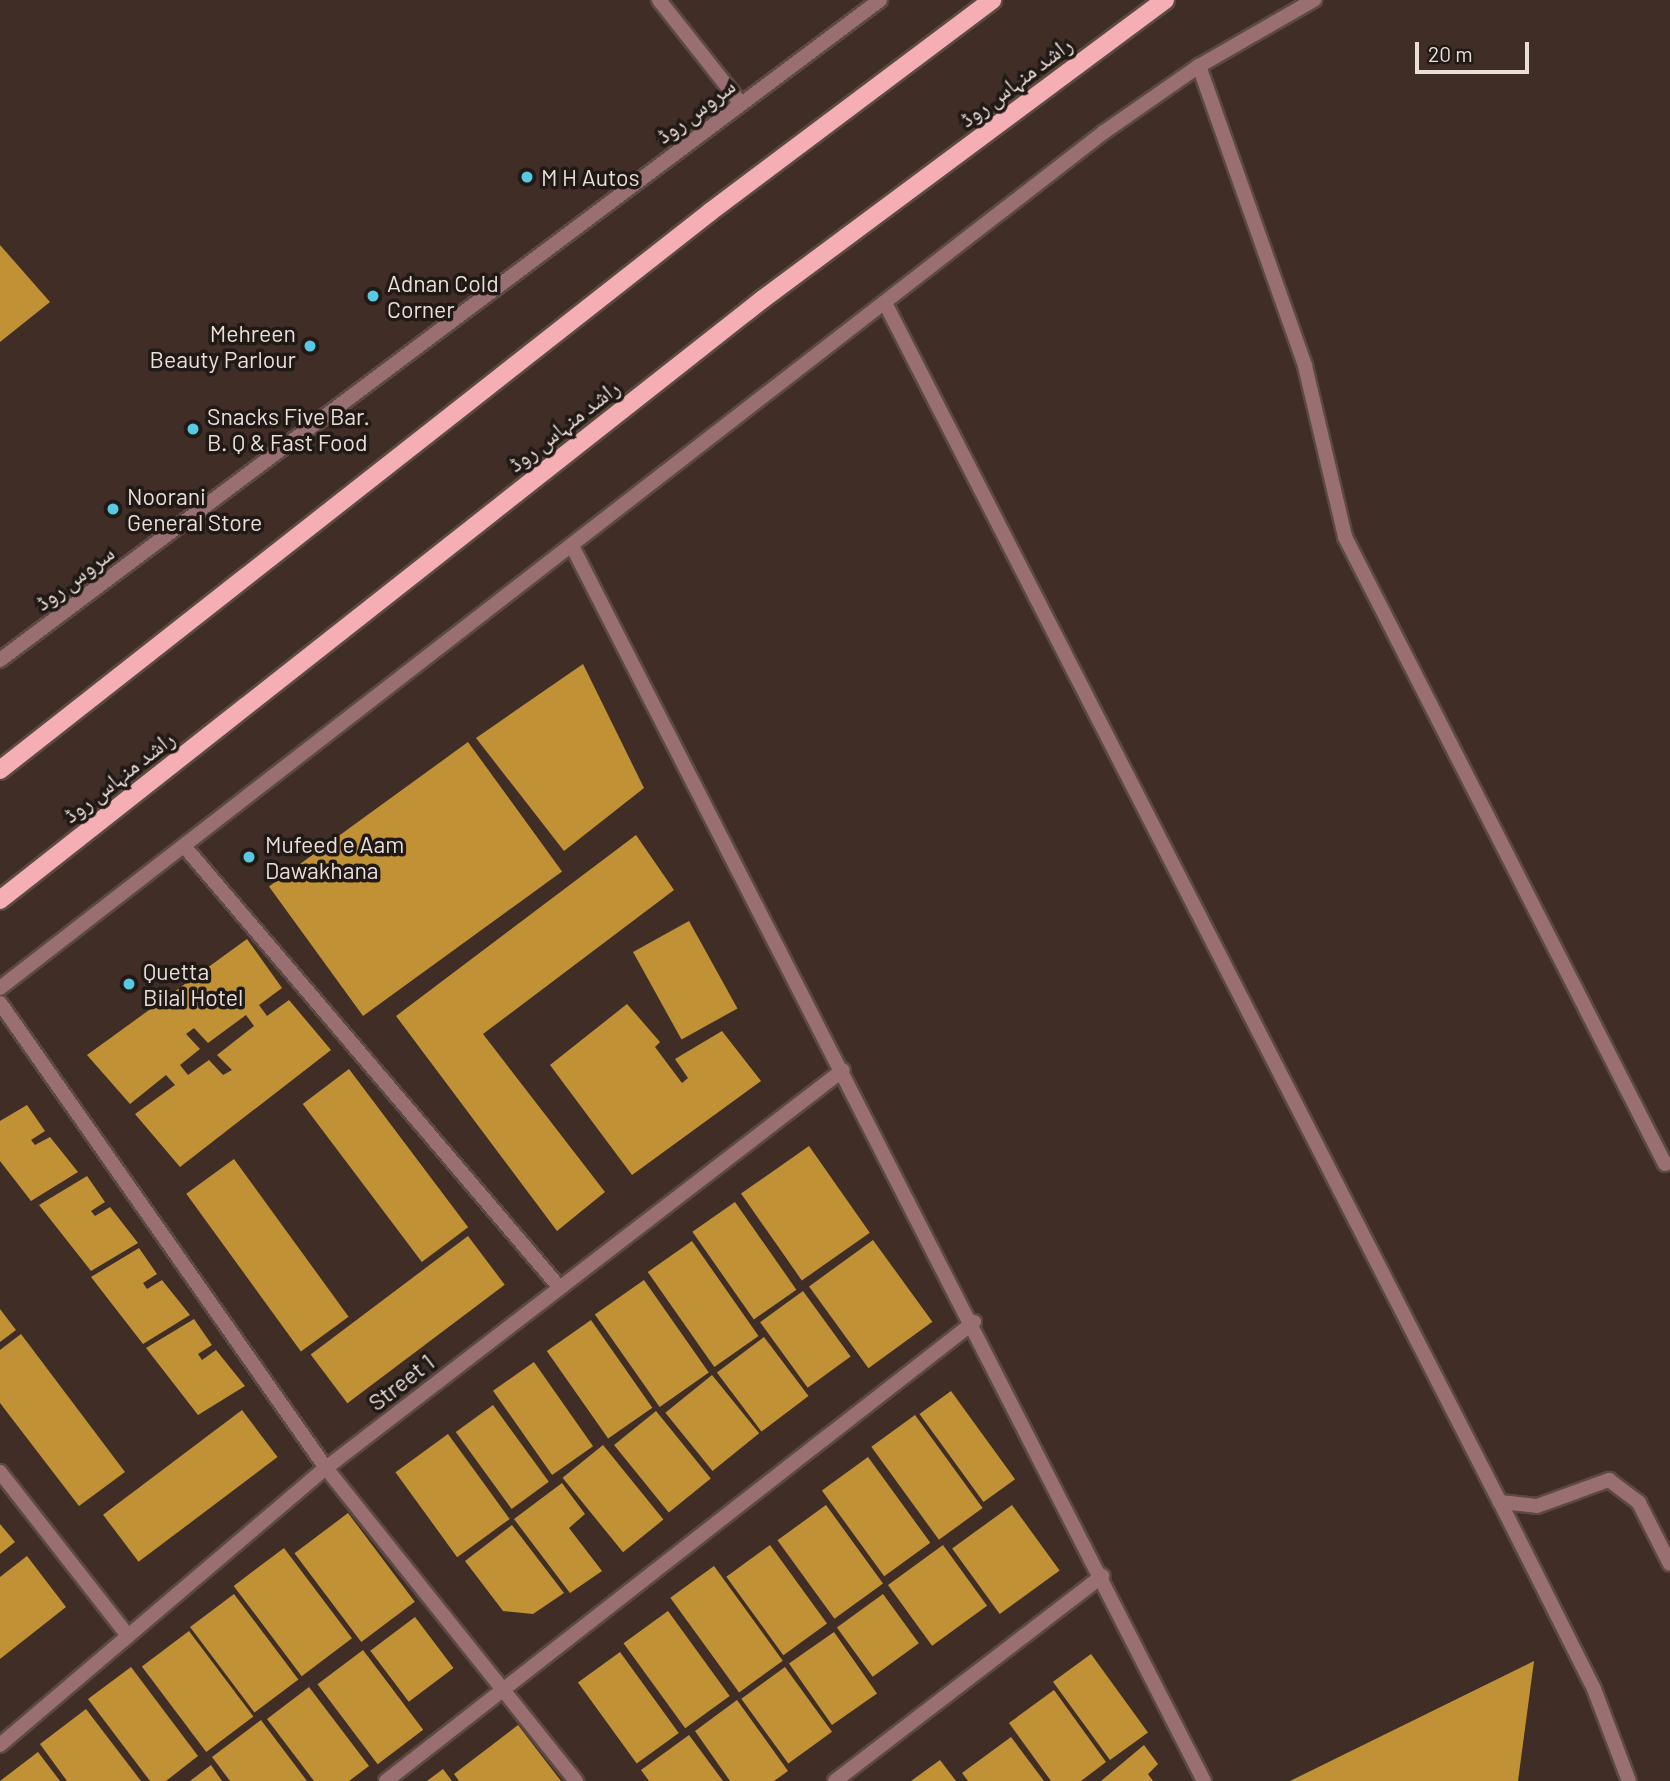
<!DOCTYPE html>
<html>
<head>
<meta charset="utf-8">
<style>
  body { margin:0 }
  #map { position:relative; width:1670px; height:1781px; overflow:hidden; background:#402e26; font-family:Barlow,"Noto Naskh Arabic",sans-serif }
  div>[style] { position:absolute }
  .building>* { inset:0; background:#c09235; transform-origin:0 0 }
  .roads { filter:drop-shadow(2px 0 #5b4a42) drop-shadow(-2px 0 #5b4a42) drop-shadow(0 2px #5b4a42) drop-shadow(0 -2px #5b4a42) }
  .street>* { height:14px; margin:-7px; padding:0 7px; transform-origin:7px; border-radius:7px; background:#9a6f72 }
  .primary>* { height:18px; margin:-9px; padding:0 9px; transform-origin:9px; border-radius:9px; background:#f5afb4 }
  .dots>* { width:19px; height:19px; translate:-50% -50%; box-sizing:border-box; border:4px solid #211915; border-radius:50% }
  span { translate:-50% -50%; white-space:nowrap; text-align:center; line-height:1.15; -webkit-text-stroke:7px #211915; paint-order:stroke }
  .street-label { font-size:23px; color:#e9ded8 }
  .poi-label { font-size:23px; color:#e9ded8 }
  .left { translate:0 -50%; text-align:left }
  .right { translate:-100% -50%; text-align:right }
  .scale { position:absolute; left:1415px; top:42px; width:114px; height:32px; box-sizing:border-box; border:4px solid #e9ded8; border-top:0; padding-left:9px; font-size:21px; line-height:24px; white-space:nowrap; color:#e9ded8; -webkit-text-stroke:5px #211915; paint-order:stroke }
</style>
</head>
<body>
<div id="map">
  <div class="building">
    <div style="clip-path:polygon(0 245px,50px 302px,0 342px)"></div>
    <div style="clip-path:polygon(583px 664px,644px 788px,564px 851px,476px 738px)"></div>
    <div style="left:468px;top:742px;width:160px;height:246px;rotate:54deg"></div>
    <div style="clip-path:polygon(636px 835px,674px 890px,483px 1034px,605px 1192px,557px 1231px,396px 1016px)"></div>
    <div style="left:689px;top:921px;width:100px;height:64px;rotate:61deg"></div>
    <div style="clip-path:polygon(evenodd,247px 939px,282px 988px,259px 1005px,267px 1016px,289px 1000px,331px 1050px,180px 1167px,135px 1114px,175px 1085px,166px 1075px,130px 1104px,87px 1055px,247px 939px,246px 1015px,254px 1026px,217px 1055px,232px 1070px,223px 1075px,209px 1060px,188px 1075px,180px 1065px,200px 1049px,186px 1034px,194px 1028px,208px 1043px,246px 1015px)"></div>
    <div style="clip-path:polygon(627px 1004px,660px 1042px,655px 1047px,682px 1083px,688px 1078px,675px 1059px,722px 1031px,761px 1081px,632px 1175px,550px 1065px)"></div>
    <div style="left:349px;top:1069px;width:198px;height:58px;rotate:53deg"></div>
    <div style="clip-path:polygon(27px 1105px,45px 1131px,31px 1140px,35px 1145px,50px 1137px,78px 1172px,31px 1201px,0 1161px,0 1121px)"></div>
    <div style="left:809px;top:1146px;width:106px;height:83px;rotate:55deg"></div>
    <div style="left:234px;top:1159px;width:195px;height:59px;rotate:54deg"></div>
    <div style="clip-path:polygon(87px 1176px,105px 1202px,91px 1211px,95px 1216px,110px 1207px,138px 1243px,91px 1271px,39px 1205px)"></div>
    <div style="left:735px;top:1202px;width:107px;height:52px;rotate:55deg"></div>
    <div style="left:468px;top:1236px;width:61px;height:197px;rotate:53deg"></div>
    <div style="left:873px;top:1240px;width:101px;height:79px;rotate:54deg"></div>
    <div style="left:692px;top:1241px;width:116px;height:54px;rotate:55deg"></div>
    <div style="clip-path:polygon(139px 1248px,157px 1274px,143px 1283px,147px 1289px,162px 1280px,190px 1315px,143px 1344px,91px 1277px)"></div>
    <div style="left:644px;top:1280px;width:113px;height:60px;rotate:55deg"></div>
    <div style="left:803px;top:1291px;width:81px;height:53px;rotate:54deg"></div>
    <div style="clip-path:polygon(0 1309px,16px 1330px,0 1342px)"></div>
    <div style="clip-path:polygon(194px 1319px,212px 1345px,198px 1354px,202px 1360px,216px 1350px,245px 1386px,198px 1415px,146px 1348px)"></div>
    <div style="left:591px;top:1320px;width:107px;height:54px;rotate:55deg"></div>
    <div style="clip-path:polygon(21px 1334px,125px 1472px,79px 1506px,0 1403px,0 1350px)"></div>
    <div style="left:764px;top:1337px;width:74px;height:59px;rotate:53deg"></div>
    <div style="left:534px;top:1362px;width:103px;height:50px;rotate:55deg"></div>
    <div style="left:712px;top:1375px;width:75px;height:60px;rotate:51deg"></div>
    <div style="left:951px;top:1391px;width:109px;height:39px;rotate:54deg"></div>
    <div style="left:493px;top:1405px;width:95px;height:46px;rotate:54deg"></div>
    <div style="left:242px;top:1410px;width:59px;height:174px;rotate:53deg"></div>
    <div style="left:656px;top:1411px;width:87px;height:54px;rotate:51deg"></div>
    <div style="left:915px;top:1415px;width:115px;height:54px;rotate:54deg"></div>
    <div style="left:448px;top:1434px;width:105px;height:65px;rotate:54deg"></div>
    <div style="left:603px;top:1445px;width:96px;height:52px;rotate:51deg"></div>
    <div style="left:868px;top:1457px;width:106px;height:57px;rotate:54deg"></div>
    <div style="clip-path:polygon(562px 1483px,585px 1514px,569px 1528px,602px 1571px,570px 1593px,514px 1519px)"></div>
    <div style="left:826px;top:1505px;width:97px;height:60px;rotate:54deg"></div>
    <div style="left:1012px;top:1505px;width:81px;height:74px;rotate:54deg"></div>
    <div style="left:348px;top:1513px;width:111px;height:67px;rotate:53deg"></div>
    <div style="clip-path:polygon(0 1524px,15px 1542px,0 1554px)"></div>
    <div style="clip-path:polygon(512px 1525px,564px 1593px,533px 1614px,503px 1611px,465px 1561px)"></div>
    <div style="left:770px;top:1545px;width:97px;height:54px;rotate:54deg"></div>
    <div style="left:943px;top:1545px;width:75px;height:68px;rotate:54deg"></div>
    <div style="left:284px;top:1548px;width:113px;height:63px;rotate:53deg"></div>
    <div style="clip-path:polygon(27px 1556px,66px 1607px,0 1659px,0 1577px)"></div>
    <div style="left:714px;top:1566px;width:117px;height:54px;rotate:54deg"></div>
    <div style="left:234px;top:1594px;width:107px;height:55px;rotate:53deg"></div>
    <div style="left:883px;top:1594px;width:61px;height:57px;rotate:54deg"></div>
    <div style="left:668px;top:1611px;width:105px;height:55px;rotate:54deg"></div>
    <div style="left:415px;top:1617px;width:64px;height:56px;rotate:53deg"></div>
    <div style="left:189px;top:1631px;width:107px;height:59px;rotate:53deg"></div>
    <div style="left:834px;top:1632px;width:75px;height:55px;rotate:55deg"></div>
    <div style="left:363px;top:1650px;width:100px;height:57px;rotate:53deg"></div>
    <div style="left:620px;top:1652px;width:100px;height:52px;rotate:54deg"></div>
    <div style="left:1091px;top:1654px;width:97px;height:47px;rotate:54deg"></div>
    <div style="clip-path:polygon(1534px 1661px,1518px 1781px,1290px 1781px)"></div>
    <div style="clip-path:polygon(131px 1667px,198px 1756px,166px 1781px,150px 1781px,88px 1699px)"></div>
    <div style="left:785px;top:1667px;width:80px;height:54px;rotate:54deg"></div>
    <div style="clip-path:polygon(309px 1687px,369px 1766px,349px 1781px,314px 1781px,267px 1719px)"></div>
    <div style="clip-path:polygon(1054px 1690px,1106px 1762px,1081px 1781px,1051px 1781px,1009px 1723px)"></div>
    <div style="clip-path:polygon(737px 1700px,788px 1771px,774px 1781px,730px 1781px,695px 1731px)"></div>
    <div style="clip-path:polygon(86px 1709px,141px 1781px,67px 1781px,40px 1744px)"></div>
    <div style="clip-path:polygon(261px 1720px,307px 1781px,230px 1781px,212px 1757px)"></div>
    <div style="clip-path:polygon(518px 1725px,561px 1781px,459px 1781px,454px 1774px)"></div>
    <div style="clip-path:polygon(689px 1735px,723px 1781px,649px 1781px,641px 1770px)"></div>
    <div style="clip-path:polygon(1011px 1737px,1044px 1781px,968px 1781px,962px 1773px)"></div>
    <div style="clip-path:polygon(1144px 1745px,1158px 1764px,1148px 1774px,1153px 1781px,1101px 1781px)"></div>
    <div style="clip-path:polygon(38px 1752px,60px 1781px,0 1781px)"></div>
    <div style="clip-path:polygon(940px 1760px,956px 1781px,911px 1781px)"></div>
    <div style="clip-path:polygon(211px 1765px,222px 1781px,190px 1781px)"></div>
    <div style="clip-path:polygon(443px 1769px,452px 1781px,427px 1781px)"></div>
  </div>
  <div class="roads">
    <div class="street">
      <div style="left:659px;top:0;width:132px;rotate:51.7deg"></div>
      <div style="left:1199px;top:66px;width:318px;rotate:70.5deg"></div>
      <div style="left:1305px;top:366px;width:176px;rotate:76.8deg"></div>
      <div style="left:1345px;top:537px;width:704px;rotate:62.96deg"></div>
      <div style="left:885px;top:303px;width:1348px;rotate:62.85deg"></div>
      <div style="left:1500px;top:1502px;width:37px;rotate:6deg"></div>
      <div style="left:1537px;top:1506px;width:77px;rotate:-19.9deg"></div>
      <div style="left:1609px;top:1480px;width:38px;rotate:37deg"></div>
      <div style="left:1639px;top:1503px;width:68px;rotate:63.1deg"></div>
      <div style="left:572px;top:546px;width:1387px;rotate:62.9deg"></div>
      <div style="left:0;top:660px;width:1100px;rotate:-36.87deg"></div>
      <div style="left:184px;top:846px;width:580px;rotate:49.61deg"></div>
      <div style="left:0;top:988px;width:1397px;rotate:-37.79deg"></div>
      <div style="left:1104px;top:132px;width:116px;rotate:-34.8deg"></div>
      <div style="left:1199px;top:66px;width:133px;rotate:-29.9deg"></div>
      <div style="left:0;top:1003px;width:568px;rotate:54.97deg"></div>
      <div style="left:326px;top:1468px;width:401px;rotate:51.4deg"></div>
      <div style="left:0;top:1472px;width:208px;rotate:52deg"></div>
      <div style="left:1500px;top:1502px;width:209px;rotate:63.3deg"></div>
      <div style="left:1594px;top:1689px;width:98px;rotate:69.2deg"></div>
      <div style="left:0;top:1745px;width:428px;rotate:-40.4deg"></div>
      <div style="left:326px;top:1468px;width:652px;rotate:-37.59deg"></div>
      <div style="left:386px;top:1781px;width:746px;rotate:-37.98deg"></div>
      <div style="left:835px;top:1781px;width:337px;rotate:-37.5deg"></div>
    </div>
    <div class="primary">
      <div style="left:0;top:770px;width:903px;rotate:-38.16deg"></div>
      <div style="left:710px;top:212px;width:353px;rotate:-36.9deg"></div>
      <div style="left:0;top:900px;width:971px;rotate:-38.23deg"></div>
      <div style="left:763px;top:299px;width:501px;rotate:-36.64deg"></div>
    </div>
  </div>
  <div class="dots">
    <div style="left:527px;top:177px;background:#57c9e2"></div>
    <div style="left:373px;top:296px;background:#57c9e2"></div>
    <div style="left:310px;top:346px;background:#57c9e2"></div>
    <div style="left:193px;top:429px;background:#57c9e2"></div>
    <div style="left:113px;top:509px;background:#57c9e2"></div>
    <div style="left:249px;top:857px;background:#57c9e2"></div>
    <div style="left:129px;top:984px;background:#57c9e2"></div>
  </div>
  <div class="street-label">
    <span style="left:1015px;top:81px;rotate:-37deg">راشد منہاس روڈ</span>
    <span style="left:695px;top:110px;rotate:-37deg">سروس روڈ</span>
    <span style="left:563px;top:425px;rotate:-38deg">راشد منہاس روڈ</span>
    <span style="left:74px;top:577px;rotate:-37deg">سروس روڈ</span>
    <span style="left:118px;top:776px;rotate:-38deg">راشد منہاس روڈ</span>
    <span style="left:401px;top:1382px;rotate:-38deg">Street 1</span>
  </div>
  <div class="poi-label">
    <span class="left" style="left:541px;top:177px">M H Autos</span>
    <span class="left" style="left:387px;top:296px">Adnan Cold<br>Corner</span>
    <span class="right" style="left:296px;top:346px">Mehreen<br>Beauty Parlour</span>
    <span class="left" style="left:207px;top:429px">Snacks Five Bar.<br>B. Q &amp; Fast Food</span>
    <span class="left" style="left:127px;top:509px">Noorani<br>General Store</span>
    <span class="left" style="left:265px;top:857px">Mufeed e Aam<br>Dawakhana</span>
    <span class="left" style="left:143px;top:984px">Quetta<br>Bilal Hotel</span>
  </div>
  <div class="scale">20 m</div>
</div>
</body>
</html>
